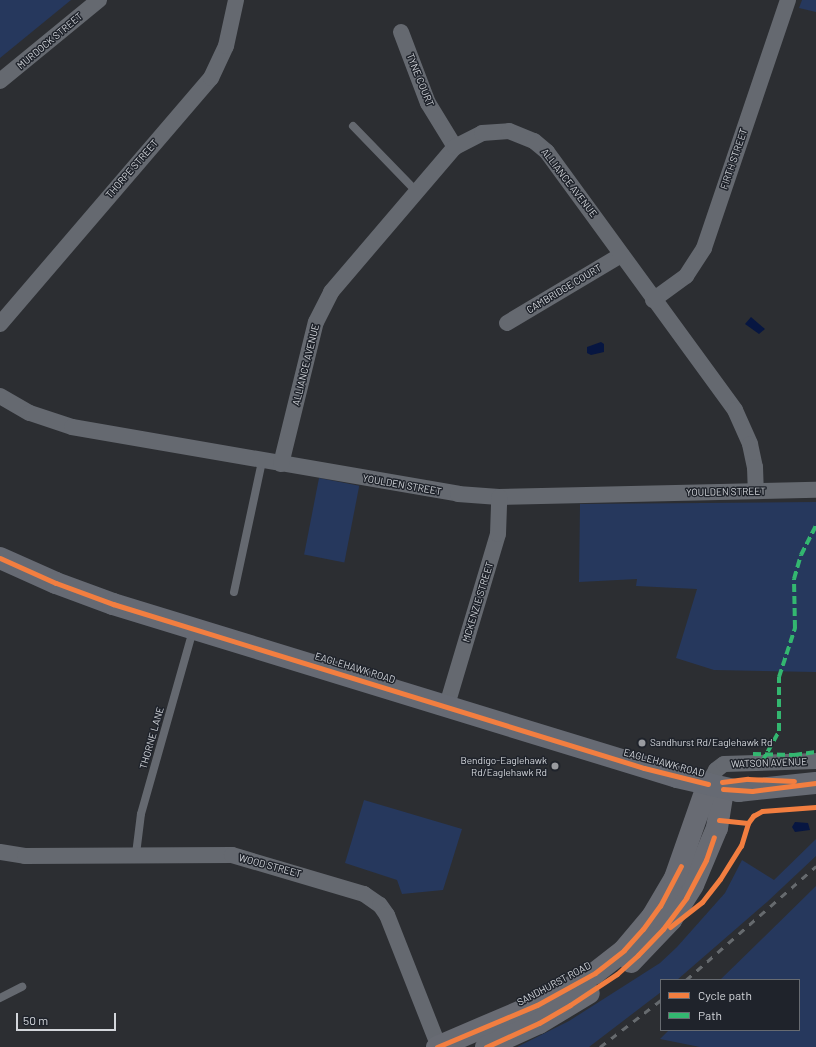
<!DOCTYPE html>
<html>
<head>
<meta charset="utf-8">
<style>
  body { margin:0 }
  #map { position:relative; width:816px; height:1047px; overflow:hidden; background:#2c2e32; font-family:Barlow,sans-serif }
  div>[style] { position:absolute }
  .green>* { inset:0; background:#26385d; transform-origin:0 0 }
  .water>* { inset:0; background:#071641 }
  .service>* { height:8px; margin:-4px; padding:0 4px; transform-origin:4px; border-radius:4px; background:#656970 }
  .minor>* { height:16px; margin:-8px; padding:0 8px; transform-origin:8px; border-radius:8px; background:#656970 }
  .secondary>* { height:22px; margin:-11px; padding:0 11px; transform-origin:11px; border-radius:11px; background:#686b73 }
  .primary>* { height:22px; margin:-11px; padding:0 11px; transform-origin:11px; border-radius:11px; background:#666a73 }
  .rail>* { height:3px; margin-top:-1.5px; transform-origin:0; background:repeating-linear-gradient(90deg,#666a6e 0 7px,transparent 0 14px) }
  .quiet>* { height:4px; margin-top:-2px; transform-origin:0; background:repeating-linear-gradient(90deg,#33b770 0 8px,transparent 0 12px) }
  .cycleway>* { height:5px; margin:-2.5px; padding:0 2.5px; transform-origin:2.5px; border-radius:2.5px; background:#f27e40 }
  .dots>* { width:11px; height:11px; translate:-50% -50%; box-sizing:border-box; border:2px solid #1f232b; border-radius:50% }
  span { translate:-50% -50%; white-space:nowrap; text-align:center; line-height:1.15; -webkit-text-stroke:3px #1f232b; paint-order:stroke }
  .street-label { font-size:10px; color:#d3d6db }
  .poi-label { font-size:10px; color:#d3d6db }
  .left { translate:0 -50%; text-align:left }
  .right { translate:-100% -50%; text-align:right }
  .legend { position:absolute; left:660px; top:979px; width:140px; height:52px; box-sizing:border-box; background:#1f232b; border:1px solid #676b71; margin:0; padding:5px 7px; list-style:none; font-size:12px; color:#d3d6db }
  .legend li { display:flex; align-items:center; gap:8px; height:20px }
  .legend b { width:20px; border:1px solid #676b71 }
  .scale { position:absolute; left:16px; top:1013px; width:100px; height:18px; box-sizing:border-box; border:2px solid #d3d6db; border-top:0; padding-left:5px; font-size:12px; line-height:14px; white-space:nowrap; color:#d3d6db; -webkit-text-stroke:3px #1f232b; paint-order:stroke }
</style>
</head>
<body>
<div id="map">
  <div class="green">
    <div style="clip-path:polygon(0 0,71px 0,0 58px)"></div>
    <div style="clip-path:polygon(802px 0,816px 0,816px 12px,799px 8px)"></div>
    <div style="left:319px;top:478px;width:41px;height:78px;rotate:11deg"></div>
    <div style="clip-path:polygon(816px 502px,816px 672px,714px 670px,676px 658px,697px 589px,636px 586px,637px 579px,579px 582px,580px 504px)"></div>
    <div style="clip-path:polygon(364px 800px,462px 829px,443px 890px,402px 894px,397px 880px,345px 863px)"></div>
    <div style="clip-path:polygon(816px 839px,816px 856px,767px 902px,677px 980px,661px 980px,661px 992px,589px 1047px,517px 1047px,569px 1021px,660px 963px,677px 947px,725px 893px,742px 860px,774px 880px)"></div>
    <div style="clip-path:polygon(816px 886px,816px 1047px,700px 1047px,660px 1039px,669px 1030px,799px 1030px,799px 980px,720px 980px)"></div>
  </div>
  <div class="water">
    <div style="clip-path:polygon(751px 317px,765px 329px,759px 334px,745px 324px)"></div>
    <div style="clip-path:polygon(601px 342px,604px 344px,604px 352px,591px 355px,587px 353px,587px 347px)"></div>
    <div style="clip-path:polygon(795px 822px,808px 823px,810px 830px,795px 832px,792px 827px)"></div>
  </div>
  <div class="service">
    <div style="left:353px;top:126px;width:91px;rotate:45.9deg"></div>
    <div style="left:234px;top:592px;width:134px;rotate:-77.9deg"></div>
    <div style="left:136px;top:854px;width:40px;rotate:-82.9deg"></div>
    <div style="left:141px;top:814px;width:191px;rotate:-74.2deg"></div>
    <div style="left:0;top:998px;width:25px;rotate:-27deg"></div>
  </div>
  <div class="minor">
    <div style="left:401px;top:32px;width:76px;rotate:69.2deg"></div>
    <div style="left:428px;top:103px;width:52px;rotate:58.5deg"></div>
    <div style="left:0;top:81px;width:128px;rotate:-39.3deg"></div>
    <div style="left:653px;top:300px;width:41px;rotate:-36deg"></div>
    <div style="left:686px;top:276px;width:33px;rotate:-57deg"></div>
    <div style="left:704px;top:248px;width:262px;rotate:-71.3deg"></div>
    <div style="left:507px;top:323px;width:133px;rotate:-30.8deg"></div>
    <div style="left:0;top:324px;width:324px;rotate:-49.4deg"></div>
    <div style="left:211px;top:78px;width:35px;rotate:-65deg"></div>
    <div style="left:226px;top:46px;width:47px;rotate:-77.7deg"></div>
    <div style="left:0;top:396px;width:34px;rotate:30deg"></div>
    <div style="left:30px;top:413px;width:44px;rotate:18.4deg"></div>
    <div style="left:72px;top:427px;width:392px;rotate:9.8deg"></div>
    <div style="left:458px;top:494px;width:41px;rotate:4.2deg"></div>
    <div style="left:499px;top:497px;width:317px;rotate:-1.3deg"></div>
    <div style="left:281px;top:464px;width:146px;rotate:-76.2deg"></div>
    <div style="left:316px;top:322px;width:34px;rotate:-63deg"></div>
    <div style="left:331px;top:292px;width:191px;rotate:-49.5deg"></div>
    <div style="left:455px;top:147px;width:30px;rotate:-27deg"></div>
    <div style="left:482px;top:133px;width:27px;rotate:-4deg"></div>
    <div style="left:509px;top:131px;width:27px;rotate:22deg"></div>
    <div style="left:534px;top:141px;width:17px;rotate:40deg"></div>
    <div style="left:547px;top:152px;width:319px;rotate:53.9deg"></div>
    <div style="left:735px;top:410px;width:37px;rotate:66deg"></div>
    <div style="left:750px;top:444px;width:24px;rotate:78deg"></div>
    <div style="left:755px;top:467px;width:24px;rotate:88deg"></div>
    <div style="left:447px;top:705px;width:178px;rotate:-73.4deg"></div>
    <div style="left:498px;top:534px;width:37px;rotate:-88deg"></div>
    <div style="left:708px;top:784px;width:16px;rotate:-60deg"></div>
    <div style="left:716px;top:770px;width:10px;rotate:-37deg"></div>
    <div style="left:724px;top:764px;width:92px;rotate:-1.9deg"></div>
    <div style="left:0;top:852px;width:25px;rotate:9deg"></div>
    <div style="left:25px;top:856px;width:207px;rotate:-0.3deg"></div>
    <div style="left:232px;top:855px;width:138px;rotate:16.5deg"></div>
    <div style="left:364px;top:894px;width:19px;rotate:35deg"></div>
    <div style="left:380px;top:905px;width:12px;rotate:55deg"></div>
    <div style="left:387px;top:915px;width:142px;rotate:68.5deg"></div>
  </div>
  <div class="secondary">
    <div style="left:631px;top:962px;width:58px;rotate:-46.4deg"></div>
    <div style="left:671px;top:920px;width:41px;rotate:-57.8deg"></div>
    <div style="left:693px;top:885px;width:62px;rotate:-67.2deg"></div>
    <div style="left:717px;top:828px;width:39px;rotate:-81deg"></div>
    <div style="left:437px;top:1047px;width:127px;rotate:-23.1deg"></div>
    <div style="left:554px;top:997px;width:48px;rotate:-30.3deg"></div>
    <div style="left:595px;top:973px;width:37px;rotate:-38deg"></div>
    <div style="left:624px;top:950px;width:43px;rotate:-49.7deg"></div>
    <div style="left:652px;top:917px;width:45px;rotate:-59.5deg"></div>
    <div style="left:675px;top:878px;width:100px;rotate:-70.7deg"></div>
    <div style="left:486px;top:1047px;width:58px;rotate:-24.4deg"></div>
    <div style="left:539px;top:1023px;width:58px;rotate:-31deg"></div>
  </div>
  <div class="primary">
    <div style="left:0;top:558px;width:61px;rotate:24.1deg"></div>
    <div style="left:56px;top:583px;width:61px;rotate:20.2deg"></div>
    <div style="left:113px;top:604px;width:590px;rotate:17.05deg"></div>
    <div style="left:677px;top:777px;width:63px;rotate:12.9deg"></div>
    <div style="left:738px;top:791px;width:78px;rotate:-5.9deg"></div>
  </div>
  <div class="rail">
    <div style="left:686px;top:980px;width:173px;rotate:-41.2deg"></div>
    <div style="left:600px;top:1047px;width:77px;rotate:-37.6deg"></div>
  </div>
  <div class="quiet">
    <div style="left:753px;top:754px;width:41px;rotate:1.4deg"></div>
    <div style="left:794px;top:755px;width:22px;rotate:-8deg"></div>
    <div style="left:762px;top:762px;width:35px;rotate:-61deg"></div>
    <div style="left:779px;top:731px;width:54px;rotate:-90deg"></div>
    <div style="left:779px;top:677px;width:52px;rotate:-71.9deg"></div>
    <div style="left:795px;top:628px;width:49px;rotate:-91.2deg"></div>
    <div style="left:794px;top:579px;width:25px;rotate:-74deg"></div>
    <div style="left:801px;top:555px;width:34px;rotate:-63deg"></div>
  </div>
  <div class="cycleway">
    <div style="left:0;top:558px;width:61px;rotate:24.1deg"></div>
    <div style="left:56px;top:583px;width:61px;rotate:20.2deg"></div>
    <div style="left:113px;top:604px;width:556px;rotate:17.16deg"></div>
    <div style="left:644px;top:768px;width:66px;rotate:14deg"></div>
    <div style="left:722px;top:782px;width:26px;rotate:-7deg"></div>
    <div style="left:748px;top:779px;width:46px;rotate:2.5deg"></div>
    <div style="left:723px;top:789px;width:29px;rotate:4deg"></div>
    <div style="left:752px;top:791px;width:64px;rotate:-7.1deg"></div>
    <div style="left:719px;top:820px;width:29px;rotate:6deg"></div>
    <div style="left:748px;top:823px;width:9px;rotate:-54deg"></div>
    <div style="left:753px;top:816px;width:10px;rotate:-29deg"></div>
    <div style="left:762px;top:811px;width:54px;rotate:-4.2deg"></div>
    <div style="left:670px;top:927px;width:41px;rotate:-38deg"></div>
    <div style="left:702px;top:902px;width:29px;rotate:-52deg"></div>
    <div style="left:720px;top:879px;width:39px;rotate:-58deg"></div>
    <div style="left:741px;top:846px;width:24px;rotate:-73deg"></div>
    <div style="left:437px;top:1047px;width:108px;rotate:-22.8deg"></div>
    <div style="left:537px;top:1005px;width:66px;rotate:-28.9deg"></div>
    <div style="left:595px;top:973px;width:37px;rotate:-38deg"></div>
    <div style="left:624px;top:950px;width:28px;rotate:-48deg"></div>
    <div style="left:643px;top:929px;width:29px;rotate:-54deg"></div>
    <div style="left:660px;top:906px;width:45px;rotate:-62.3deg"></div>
    <div style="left:486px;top:1047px;width:58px;rotate:-24.4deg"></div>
    <div style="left:539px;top:1023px;width:36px;rotate:-30deg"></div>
    <div style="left:570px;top:1005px;width:56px;rotate:-33.4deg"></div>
    <div style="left:617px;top:974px;width:28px;rotate:-42deg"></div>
    <div style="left:638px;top:955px;width:36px;rotate:-46deg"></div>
    <div style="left:663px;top:929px;width:39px;rotate:-53deg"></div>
    <div style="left:686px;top:898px;width:43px;rotate:-62.2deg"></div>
    <div style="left:706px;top:860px;width:24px;rotate:-71deg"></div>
  </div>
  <div class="dots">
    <div style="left:642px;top:743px;background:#999ba0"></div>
    <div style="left:555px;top:766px;background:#999ba0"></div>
  </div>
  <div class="street-label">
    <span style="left:50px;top:41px;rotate:-40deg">MURDOCK STREET</span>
    <span style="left:420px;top:80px;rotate:68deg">TYNE COURT</span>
    <span style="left:734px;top:159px;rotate:-71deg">FIRTH STREET</span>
    <span style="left:132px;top:169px;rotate:-49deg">THORPE STREET</span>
    <span style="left:569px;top:183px;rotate:52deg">ALLIANCE AVENUE</span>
    <span style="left:564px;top:289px;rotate:-31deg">CAMBRIDGE COURT</span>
    <span style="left:306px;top:365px;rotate:-76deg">ALLIANCE AVENUE</span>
    <span style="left:402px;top:485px;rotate:10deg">YOULDEN STREET</span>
    <span style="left:726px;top:492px;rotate:-1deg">YOULDEN STREET</span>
    <span style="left:478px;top:602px;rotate:-73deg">MCKENZIE STREET</span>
    <span style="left:355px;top:668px;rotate:17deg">EAGLEHAWK ROAD</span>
    <span style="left:152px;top:738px;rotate:-74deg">THORNE LANE</span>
    <span style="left:664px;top:763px;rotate:15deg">EAGLEHAWK ROAD</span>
    <span style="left:769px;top:763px;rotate:-2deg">WATSON AVENUE</span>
    <span style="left:270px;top:866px;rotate:15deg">WOOD STREET</span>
    <span style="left:554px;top:984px;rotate:-28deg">SANDHURST ROAD</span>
  </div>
  <div class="poi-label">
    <span class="left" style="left:650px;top:743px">Sandhurst Rd/Eaglehawk Rd</span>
    <span class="right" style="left:547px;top:766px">Bendigo-Eaglehawk<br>Rd/Eaglehawk Rd</span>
  </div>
  <ul class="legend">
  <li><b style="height:5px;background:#f27e40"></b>Cycle path</li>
  <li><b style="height:5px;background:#33b770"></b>Path</li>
  </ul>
  <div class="scale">50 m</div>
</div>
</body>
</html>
